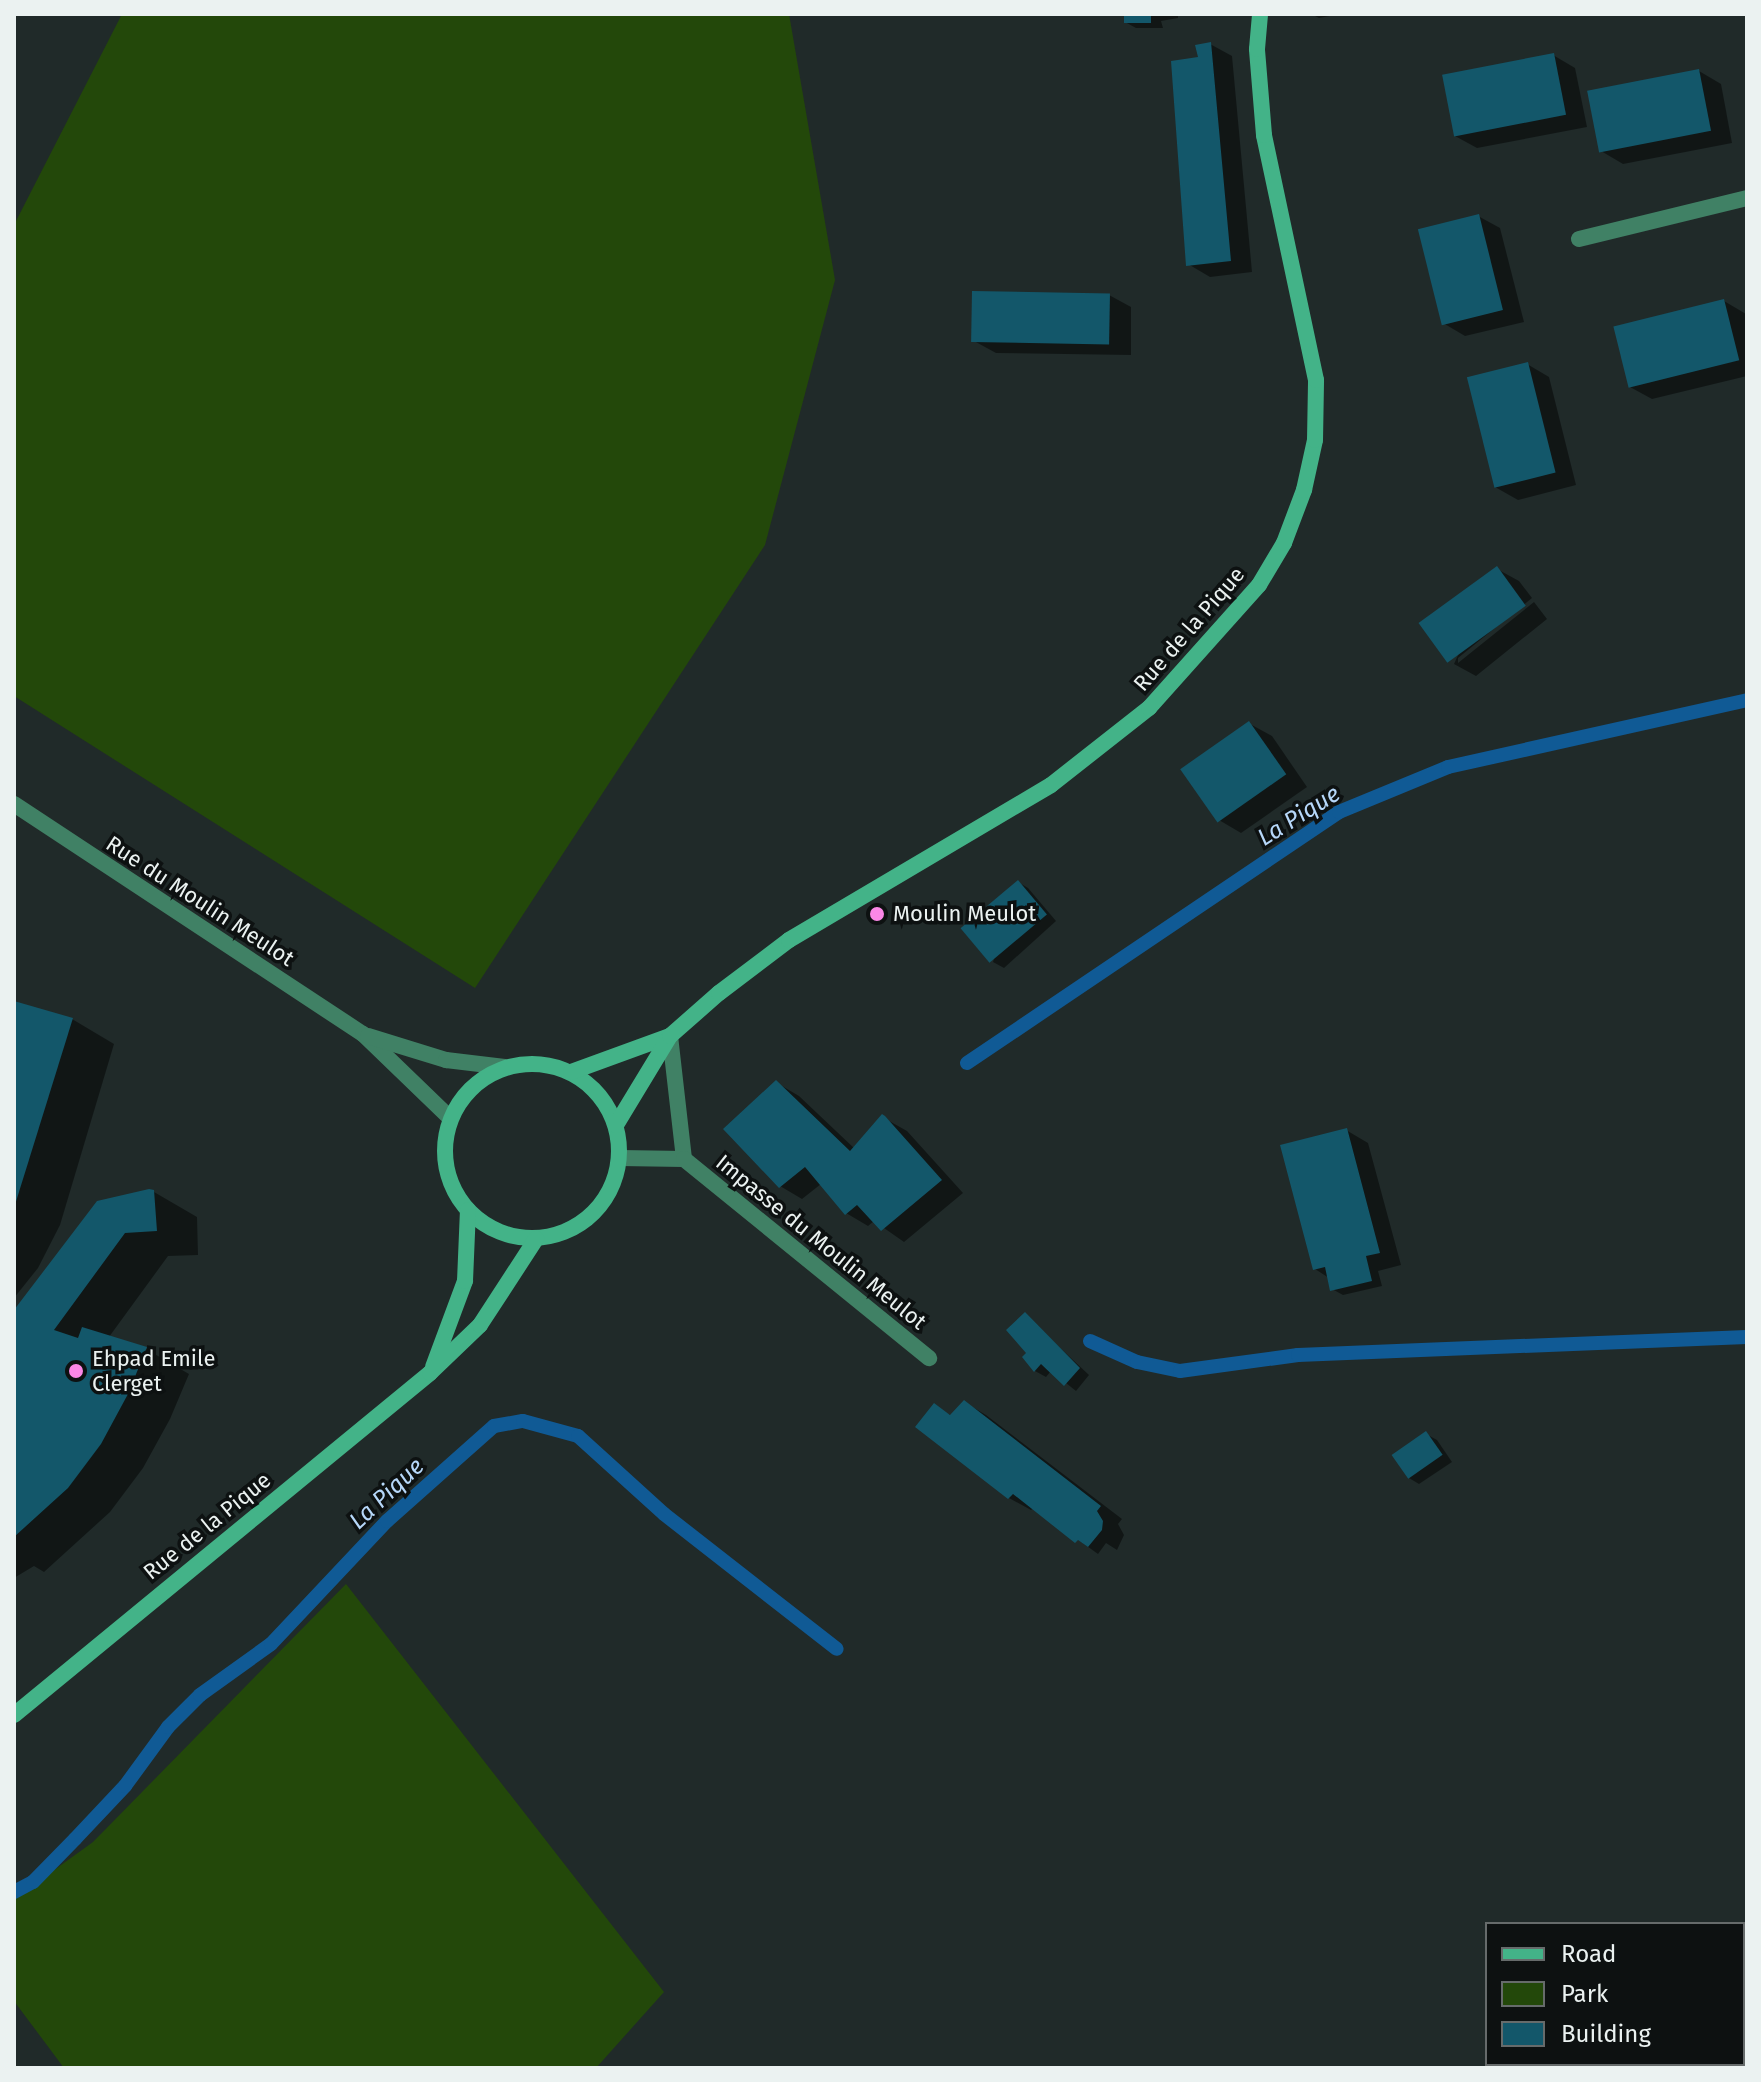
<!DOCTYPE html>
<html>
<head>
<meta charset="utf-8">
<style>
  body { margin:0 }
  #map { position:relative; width:1761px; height:2082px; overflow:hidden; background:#202a29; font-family:"Fira Sans",sans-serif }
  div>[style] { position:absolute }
  .green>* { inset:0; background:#23480a }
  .shadow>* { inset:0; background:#0007 }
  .stream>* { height:14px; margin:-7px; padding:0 7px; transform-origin:7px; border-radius:7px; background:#105a95 }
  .building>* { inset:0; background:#13576a; transform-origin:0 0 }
  .lane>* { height:16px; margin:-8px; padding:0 8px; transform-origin:8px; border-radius:8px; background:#408165 }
  .street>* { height:16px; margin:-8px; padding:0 8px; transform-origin:8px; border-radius:8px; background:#408165 }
  .secondary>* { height:16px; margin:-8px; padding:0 8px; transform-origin:8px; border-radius:8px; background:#43b388 }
  .secondary>.ring { margin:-8px; padding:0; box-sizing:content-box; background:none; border:16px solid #43b388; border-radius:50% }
  .dots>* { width:22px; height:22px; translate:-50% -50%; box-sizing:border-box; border:4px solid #0d1111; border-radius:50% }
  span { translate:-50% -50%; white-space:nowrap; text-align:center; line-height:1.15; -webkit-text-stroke:7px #0d1111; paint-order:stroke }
  .street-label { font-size:22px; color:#ebf2f1 }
  .poi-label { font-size:22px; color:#ebf2f1 }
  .left { translate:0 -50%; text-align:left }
  .water-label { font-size:24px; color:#b6d7f9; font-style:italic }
  .frame { position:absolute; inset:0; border:16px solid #ebf2f1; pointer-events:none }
  .legend { position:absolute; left:1485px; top:1922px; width:260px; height:144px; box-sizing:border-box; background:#0d1111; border:2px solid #666b6b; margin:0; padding:10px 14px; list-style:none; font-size:24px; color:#ebf2f1 }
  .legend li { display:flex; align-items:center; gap:16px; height:40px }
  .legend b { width:40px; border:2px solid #666b6b }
</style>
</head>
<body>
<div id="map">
  <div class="green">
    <div style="clip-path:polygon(122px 14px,789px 14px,835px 280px,765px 545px,475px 988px,14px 696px,14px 225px)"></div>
    <div style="clip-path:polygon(346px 1584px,664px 1992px,596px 2068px,64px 2068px,14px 2001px,14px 1899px,93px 1842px)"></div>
  </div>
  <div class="shadow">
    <div style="clip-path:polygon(1126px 14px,1178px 14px,1178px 18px,1161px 21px,1163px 28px,1136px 28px,1125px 22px)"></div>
    <div style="clip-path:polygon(1311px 14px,1335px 14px,1335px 15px,1319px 18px)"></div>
    <div style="clip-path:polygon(1210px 44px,1232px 56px,1252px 272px,1210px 277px,1188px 264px,1201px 59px)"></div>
    <div style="clip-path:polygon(1553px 55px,1575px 68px,1587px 127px,1477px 148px,1455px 136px)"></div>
    <div style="clip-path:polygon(1699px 71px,1721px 84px,1732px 143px,1623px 164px,1601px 151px)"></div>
    <div style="clip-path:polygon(1478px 216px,1500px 228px,1524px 322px,1465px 336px,1443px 323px)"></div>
    <div style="clip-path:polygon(1109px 295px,1131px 307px,1131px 355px,996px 353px,974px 341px)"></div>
    <div style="clip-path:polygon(1724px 301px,1746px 314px,1747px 376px,1652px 399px,1630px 387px)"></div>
    <div style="clip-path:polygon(1527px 364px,1549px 377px,1576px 485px,1518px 500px,1495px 487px)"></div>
    <div style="clip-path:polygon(1497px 569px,1519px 581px,1532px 598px,1458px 658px,1458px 663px,1534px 602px,1547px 619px,1476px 676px,1454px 664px)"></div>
    <div style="clip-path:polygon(1250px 724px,1272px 736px,1307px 787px,1241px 833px,1219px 820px)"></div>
    <div style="clip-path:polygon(1018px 882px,1028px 888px,1056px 921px,1004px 968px,993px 962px)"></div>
    <div style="clip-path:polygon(14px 1003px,72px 1019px,114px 1044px,60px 1225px,38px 1268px,14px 1298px)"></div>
    <div style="clip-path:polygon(777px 1083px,799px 1096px,855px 1149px,882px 1117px,907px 1131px,963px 1193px,904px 1242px,874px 1221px,868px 1226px,846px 1213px,821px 1184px,802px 1199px,780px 1186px)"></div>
    <div style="clip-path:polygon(1346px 1130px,1368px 1143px,1401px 1265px,1378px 1271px,1382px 1286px,1343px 1295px,1332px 1289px,1329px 1278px,1315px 1269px)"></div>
    <div style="clip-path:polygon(154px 1192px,197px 1217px,198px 1255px,168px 1256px,109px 1337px,146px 1349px,189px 1374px,170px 1419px,143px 1468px,110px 1512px,44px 1572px,34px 1566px,14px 1578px,14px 1314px,98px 1202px)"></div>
    <div style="clip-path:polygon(1025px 1315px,1089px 1375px,1076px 1391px,1051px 1371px,1046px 1377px,1035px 1371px,1024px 1357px,1028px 1352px)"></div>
    <div style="clip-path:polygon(964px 1402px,986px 1415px,1122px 1519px,1118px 1524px,1124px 1535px,1117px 1550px,1106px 1543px,1098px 1554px,1034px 1508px,1031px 1510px,1009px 1498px,934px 1406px,952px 1416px)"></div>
    <div style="clip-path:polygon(1426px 1434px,1437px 1440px,1452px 1462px,1419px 1484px,1409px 1478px)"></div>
  </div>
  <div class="stream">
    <div style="left:967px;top:1063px;width:449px;rotate:-34deg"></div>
    <div style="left:1339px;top:812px;width:118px;rotate:-22.4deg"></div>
    <div style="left:1448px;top:767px;width:306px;rotate:-12.6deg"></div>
    <div style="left:1090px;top:1341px;width:51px;rotate:24.1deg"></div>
    <div style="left:1137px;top:1362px;width:44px;rotate:11.8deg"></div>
    <div style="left:1180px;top:1371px;width:119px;rotate:-7.7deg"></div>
    <div style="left:1298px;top:1355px;width:449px;rotate:-2.3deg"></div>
    <div style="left:14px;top:1892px;width:21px;rotate:-28deg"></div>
    <div style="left:33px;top:1882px;width:60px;rotate:-45.7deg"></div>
    <div style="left:75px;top:1839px;width:73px;rotate:-46.7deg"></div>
    <div style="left:125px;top:1786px;width:73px;rotate:-53.9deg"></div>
    <div style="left:168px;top:1727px;width:45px;rotate:-45deg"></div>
    <div style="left:200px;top:1695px;width:87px;rotate:-35.7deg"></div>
    <div style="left:271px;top:1644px;width:169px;rotate:-46.7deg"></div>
    <div style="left:387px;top:1521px;width:143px;rotate:-41.6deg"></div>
    <div style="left:494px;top:1426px;width:29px;rotate:-10deg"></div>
    <div style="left:523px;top:1421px;width:57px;rotate:15.3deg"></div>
    <div style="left:578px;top:1436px;width:116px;rotate:42.2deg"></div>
    <div style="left:664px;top:1514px;width:219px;rotate:38deg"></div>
  </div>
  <div class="building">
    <div style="left:1124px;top:14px;width:27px;height:9px"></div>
    <div style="clip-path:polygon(1211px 42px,1231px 261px,1186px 266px,1171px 61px,1198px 57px,1195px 45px)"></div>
    <div style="left:1554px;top:53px;width:63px;height:114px;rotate:79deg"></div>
    <div style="left:1699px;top:69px;width:63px;height:114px;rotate:79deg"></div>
    <div style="left:1479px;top:214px;width:99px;height:63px;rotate:76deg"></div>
    <div style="left:972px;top:291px;width:138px;height:51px;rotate:1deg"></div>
    <div style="left:1724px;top:299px;width:63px;height:114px;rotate:76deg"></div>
    <div style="left:1528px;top:362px;width:114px;height:63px;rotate:76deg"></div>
    <div style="left:1497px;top:566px;width:49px;height:97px;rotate:54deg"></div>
    <div style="left:1249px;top:721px;width:65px;height:84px;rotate:55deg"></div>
    <div style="left:1018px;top:880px;width:45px;height:75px;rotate:50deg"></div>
    <div style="clip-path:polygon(14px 1001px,73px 1018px,14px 1208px)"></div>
    <div style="clip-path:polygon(776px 1080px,850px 1151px,882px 1114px,885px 1116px,942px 1180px,881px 1231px,857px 1205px,845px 1215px,805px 1167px,779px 1188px,723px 1129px)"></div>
    <div style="clip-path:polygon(1347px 1128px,1380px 1253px,1366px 1256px,1372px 1281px,1330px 1291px,1325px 1267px,1313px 1270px,1280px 1145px)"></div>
    <div style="clip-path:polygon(149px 1189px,154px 1190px,157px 1231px,125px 1233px,54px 1330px,78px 1338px,82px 1327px,147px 1347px,128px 1394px,101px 1444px,68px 1488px,14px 1537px,14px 1310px,97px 1201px)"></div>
    <div style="clip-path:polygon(1025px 1312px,1080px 1368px,1064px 1386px,1041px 1364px,1034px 1372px,1022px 1357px,1026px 1353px,1006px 1330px)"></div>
    <div style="clip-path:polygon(964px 1400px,1101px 1506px,1097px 1511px,1103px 1521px,1102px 1530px,1088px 1547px,1078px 1540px,1075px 1543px,1013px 1494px,1008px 1499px,915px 1427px,934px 1403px,950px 1415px)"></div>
    <div style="left:1426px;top:1431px;width:29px;height:42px;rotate:55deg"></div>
  </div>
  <div class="lane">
    <div style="left:670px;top:1036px;width:124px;rotate:83.5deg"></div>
    <div style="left:620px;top:1158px;width:64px;rotate:0.9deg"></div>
    <div style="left:684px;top:1159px;width:316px;rotate:39.1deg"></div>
  </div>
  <div class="street">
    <div style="left:1579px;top:239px;width:173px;rotate:-13.7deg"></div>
    <div style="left:14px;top:804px;width:418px;rotate:33.4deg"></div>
    <div style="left:363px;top:1034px;width:121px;rotate:44deg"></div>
    <div style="left:368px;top:1036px;width:82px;rotate:17.1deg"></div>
    <div style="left:446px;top:1060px;width:59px;rotate:6.8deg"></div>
  </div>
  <div class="secondary">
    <div class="ring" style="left:445px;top:1064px;width:158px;height:158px"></div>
    <div style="left:571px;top:1072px;width:105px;rotate:-20deg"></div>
    <div style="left:616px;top:1125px;width:104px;rotate:-58.8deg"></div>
    <div style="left:670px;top:1036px;width:65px;rotate:-41.3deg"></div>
    <div style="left:719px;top:993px;width:88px;rotate:-37.1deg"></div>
    <div style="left:789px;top:940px;width:304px;rotate:-30.6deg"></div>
    <div style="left:1051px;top:785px;width:125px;rotate:-38.2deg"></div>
    <div style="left:1149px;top:708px;width:165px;rotate:-48.2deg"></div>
    <div style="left:1259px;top:585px;width:49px;rotate:-59.2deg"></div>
    <div style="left:1284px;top:543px;width:57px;rotate:-69.3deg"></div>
    <div style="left:1304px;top:490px;width:51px;rotate:-77.6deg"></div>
    <div style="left:1315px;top:440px;width:60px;rotate:-89deg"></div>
    <div style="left:1316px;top:380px;width:250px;rotate:-102deg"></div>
    <div style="left:1264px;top:135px;width:86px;rotate:-94.7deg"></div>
    <div style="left:1257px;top:49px;width:35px;rotate:-85deg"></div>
    <div style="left:433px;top:1367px;width:92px;rotate:-69.6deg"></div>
    <div style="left:465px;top:1281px;width:71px;rotate:-87.6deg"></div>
    <div style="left:14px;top:1715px;width:539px;rotate:-39.42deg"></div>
    <div style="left:430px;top:1373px;width:69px;rotate:-43.8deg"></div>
    <div style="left:480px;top:1325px;width:103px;rotate:-56.9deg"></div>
  </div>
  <div class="dots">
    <div style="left:877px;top:914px;background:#fb87e6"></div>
    <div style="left:76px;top:1371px;background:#fb87e6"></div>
  </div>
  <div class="street-label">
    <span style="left:1189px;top:629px;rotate:-49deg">Rue de la Pique</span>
    <span style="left:200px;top:901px;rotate:33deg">Rue du Moulin Meulot</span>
    <span style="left:821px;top:1242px;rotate:39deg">Impasse du Moulin Meulot</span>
    <span style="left:207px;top:1526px;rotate:-39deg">Rue de la Pique</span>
  </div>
  <div class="poi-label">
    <span class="left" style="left:893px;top:914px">Moulin Meulot</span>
    <span class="left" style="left:92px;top:1371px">Ehpad Emile<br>Clerget</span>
  </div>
  <div class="water-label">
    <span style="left:1299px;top:816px;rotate:-32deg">La Pique</span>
    <span style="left:387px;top:1494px;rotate:-43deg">La Pique</span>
  </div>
  <div class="frame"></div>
  <ul class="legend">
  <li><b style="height:10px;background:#43b388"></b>Road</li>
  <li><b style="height:22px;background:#23480a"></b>Park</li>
  <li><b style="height:22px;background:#13576a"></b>Building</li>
  </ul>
</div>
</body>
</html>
